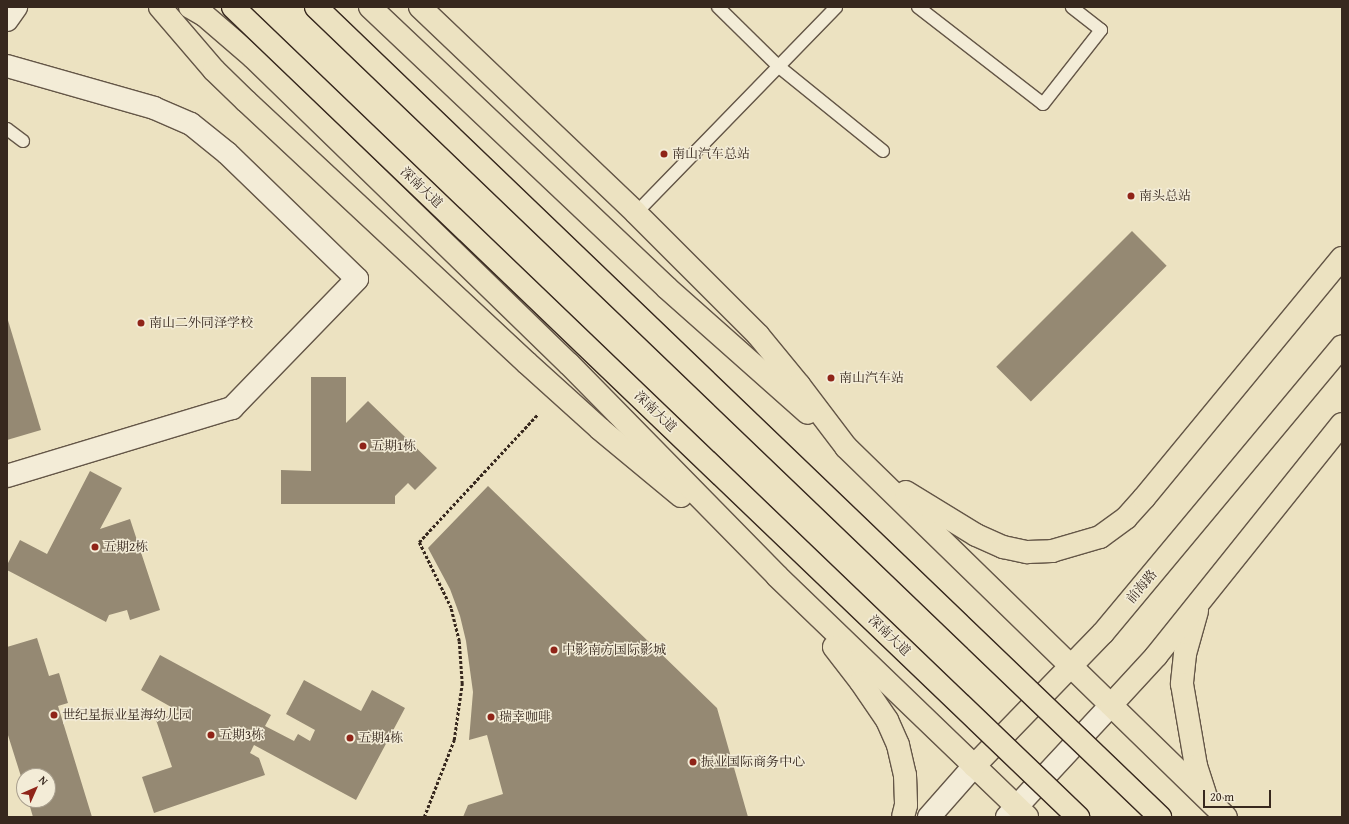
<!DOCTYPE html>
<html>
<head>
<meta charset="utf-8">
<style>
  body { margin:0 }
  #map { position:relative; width:1349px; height:824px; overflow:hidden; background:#ece2c1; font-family:"Gentium Book Plus","Noto Serif SC",serif }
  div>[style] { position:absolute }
  .building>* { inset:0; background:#958973; transform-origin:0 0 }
  .path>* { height:2.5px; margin-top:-1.25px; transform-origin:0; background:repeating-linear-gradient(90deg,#37281e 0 3px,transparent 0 5px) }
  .roads { filter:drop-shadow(1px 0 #645647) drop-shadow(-1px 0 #645647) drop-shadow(0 1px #645647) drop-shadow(0 -1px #645647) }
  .lane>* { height:12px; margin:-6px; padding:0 6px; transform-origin:6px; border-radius:6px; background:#f3ecd7 }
  .street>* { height:22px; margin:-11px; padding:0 11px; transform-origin:11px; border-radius:11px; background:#f3ecd7 }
  .secondary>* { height:22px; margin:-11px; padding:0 11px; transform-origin:11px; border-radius:11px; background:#f3ecd7 }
  .primary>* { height:22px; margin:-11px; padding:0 11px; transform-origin:11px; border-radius:11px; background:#ece2c1 }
  .bridges { filter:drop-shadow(1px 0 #37281e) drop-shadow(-1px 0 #37281e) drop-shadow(0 1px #37281e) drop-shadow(0 -1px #37281e) }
  .primary-bridge>* { height:22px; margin:-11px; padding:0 11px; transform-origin:11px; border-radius:11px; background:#ece2c1 }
  .dots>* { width:11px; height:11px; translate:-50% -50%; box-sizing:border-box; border:2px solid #f3ecd7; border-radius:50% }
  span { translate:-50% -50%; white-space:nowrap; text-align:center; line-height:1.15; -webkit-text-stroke:3px #f3ecd7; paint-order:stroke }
  .poi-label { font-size:13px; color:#37281e }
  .left { translate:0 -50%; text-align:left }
  .street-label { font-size:13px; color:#37281e }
  .frame { position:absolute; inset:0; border:8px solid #37281e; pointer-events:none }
  .north { position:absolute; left:16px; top:768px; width:40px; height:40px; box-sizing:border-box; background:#f3ecd7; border:1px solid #a89e8d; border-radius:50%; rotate:45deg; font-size:11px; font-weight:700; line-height:16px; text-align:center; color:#37281e }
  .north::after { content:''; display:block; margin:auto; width:14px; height:18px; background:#8f2418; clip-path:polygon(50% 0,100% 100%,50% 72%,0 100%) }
  .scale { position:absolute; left:1203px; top:790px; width:68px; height:18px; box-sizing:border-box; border:2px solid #37281e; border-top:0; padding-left:5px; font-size:12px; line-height:14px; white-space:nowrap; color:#37281e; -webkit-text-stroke:3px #f3ecd7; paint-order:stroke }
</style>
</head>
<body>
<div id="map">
  <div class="building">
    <div style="left:1132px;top:231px;width:49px;height:192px;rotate:45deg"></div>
    <div style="clip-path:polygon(7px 317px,41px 430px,7px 440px)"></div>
    <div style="clip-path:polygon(311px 377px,346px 377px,346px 423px,368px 401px,437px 468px,415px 490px,408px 483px,395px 496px,395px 504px,281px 504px,281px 470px,311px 471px)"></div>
    <div style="clip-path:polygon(90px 471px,122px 488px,100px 529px,130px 519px,160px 610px,130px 620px,127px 610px,109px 615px,106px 622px,7px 570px,7px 565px,20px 540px,47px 554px)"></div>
    <div style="clip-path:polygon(488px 486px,717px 708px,748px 817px,463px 817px,468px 805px,503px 794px,487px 735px,469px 740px,473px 692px,466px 641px,460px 616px,450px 589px,428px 548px)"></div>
    <div style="clip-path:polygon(37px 638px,49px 676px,59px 673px,68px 703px,58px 706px,92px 817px,33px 817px,28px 800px,48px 800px,48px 776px,24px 776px,24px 786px,7px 732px,7px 647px)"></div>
    <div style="clip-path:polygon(160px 655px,271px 715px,265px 726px,294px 741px,298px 734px,310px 741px,315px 730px,286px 714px,304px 680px,361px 711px,372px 690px,405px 708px,356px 800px,254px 745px,250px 753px,259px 758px,265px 775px,154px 813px,142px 777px,172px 767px,156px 720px,180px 712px,141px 690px)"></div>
  </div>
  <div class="path">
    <div style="left:424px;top:817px;width:83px;rotate:-68.7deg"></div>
    <div style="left:454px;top:740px;width:57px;rotate:-81.9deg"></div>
    <div style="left:462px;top:684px;width:43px;rotate:-94deg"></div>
    <div style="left:459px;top:641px;width:34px;rotate:-104deg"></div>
    <div style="left:451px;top:608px;width:73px;rotate:-115.9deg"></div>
    <div style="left:419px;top:542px;width:175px;rotate:-47.1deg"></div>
  </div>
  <div class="roads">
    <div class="lane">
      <div style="left:718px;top:7px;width:84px;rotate:44.5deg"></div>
      <div style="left:778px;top:66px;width:135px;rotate:39deg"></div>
      <div style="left:918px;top:7px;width:158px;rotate:37.8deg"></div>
      <div style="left:1043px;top:104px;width:94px;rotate:-51.9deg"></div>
      <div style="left:1101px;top:30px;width:37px;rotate:-142deg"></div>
      <div style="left:7px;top:129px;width:20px;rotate:37deg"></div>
      <div style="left:636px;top:213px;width:287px;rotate:-45.8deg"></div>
    </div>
    <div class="street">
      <div style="left:7px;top:20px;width:16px;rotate:-55deg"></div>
      <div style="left:7px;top:66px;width:153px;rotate:15.9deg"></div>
      <div style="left:154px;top:108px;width:40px;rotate:23.4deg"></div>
      <div style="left:191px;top:124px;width:46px;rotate:38.9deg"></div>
      <div style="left:227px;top:153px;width:181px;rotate:44.1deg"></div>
      <div style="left:357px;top:279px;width:180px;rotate:134.1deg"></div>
      <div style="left:232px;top:408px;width:235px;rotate:163.2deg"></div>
    </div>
    <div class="secondary">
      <div style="left:929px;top:817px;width:68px;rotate:-48.6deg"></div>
      <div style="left:1007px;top:817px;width:153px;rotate:-47.1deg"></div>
    </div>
    <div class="primary">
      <div style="left:160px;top:7px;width:83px;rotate:49.4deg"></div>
      <div style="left:214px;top:70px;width:45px;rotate:44.1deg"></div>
      <div style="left:246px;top:101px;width:384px;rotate:43deg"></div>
      <div style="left:527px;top:363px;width:98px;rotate:42.1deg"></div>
      <div style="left:600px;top:429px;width:105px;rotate:39.6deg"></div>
      <div style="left:190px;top:7px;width:16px;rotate:30deg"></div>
      <div style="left:204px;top:15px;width:65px;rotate:40.6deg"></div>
      <div style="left:253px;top:57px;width:441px;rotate:44.2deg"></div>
      <div style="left:569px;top:364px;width:297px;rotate:45.5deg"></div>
      <div style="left:777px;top:576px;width:347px;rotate:43.9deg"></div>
      <div style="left:370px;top:7px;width:409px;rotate:43.4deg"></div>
      <div style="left:667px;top:288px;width:188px;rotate:41.6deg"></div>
      <div style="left:420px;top:7px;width:298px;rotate:43.6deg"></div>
      <div style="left:636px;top:213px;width:173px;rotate:45deg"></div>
      <div style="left:758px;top:335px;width:65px;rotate:50.6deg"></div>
      <div style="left:799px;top:385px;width:78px;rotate:52.8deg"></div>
      <div style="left:846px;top:447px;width:530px;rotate:44.24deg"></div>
      <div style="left:906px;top:492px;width:82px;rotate:31.6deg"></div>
      <div style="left:976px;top:535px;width:30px;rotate:24deg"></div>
      <div style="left:1003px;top:547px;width:25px;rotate:12deg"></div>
      <div style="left:1027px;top:552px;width:25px;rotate:-2deg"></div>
      <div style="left:1052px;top:551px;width:50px;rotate:-16.3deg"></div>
      <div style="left:1100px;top:537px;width:32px;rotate:-36deg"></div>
      <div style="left:1126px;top:518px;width:27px;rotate:-48deg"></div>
      <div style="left:1144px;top:498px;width:311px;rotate:-50.5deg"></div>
      <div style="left:1197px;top:611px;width:45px;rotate:105.6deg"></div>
      <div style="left:1185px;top:654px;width:30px;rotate:96deg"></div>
      <div style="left:1182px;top:684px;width:83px;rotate:80.3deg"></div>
      <div style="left:1196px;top:766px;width:29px;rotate:72deg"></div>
      <div style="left:834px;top:647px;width:44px;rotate:52.4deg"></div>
      <div style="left:861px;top:682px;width:46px;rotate:55.6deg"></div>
      <div style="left:887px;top:720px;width:27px;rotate:66deg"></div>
      <div style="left:898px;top:745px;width:31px;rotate:77deg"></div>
      <div style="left:905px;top:775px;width:30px;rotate:88deg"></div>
      <div style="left:906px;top:805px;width:12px;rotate:104deg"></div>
      <div style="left:1111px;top:705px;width:67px;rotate:-47.4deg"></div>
      <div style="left:1156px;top:656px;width:297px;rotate:-51.3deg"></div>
      <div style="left:974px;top:766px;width:185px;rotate:-45.9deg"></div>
      <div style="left:1103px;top:633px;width:373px;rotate:-50.2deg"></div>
    </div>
  </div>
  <div class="bridges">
    <div class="primary-bridge">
      <div style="left:233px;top:7px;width:1171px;rotate:43.79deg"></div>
      <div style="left:316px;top:7px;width:1170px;rotate:43.82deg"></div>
    </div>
  </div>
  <div class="dots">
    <div style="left:664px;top:154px;background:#8f2418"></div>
    <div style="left:1131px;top:196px;background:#8f2418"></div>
    <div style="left:141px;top:323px;background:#8f2418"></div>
    <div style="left:831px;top:378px;background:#8f2418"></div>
    <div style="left:363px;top:446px;background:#8f2418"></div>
    <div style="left:95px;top:547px;background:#8f2418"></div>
    <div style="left:554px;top:650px;background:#8f2418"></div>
    <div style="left:54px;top:715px;background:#8f2418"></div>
    <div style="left:491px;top:717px;background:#8f2418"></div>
    <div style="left:211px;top:735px;background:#8f2418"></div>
    <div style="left:350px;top:738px;background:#8f2418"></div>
    <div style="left:693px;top:762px;background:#8f2418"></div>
  </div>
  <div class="poi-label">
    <span class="left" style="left:672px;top:154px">南山汽车总站</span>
    <span class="left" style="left:1139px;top:196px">南头总站</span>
    <span class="left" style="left:149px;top:323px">南山二外同泽学校</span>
    <span class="left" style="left:839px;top:378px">南山汽车站</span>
    <span class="left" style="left:371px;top:446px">五期1栋</span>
    <span class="left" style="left:103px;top:547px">五期2栋</span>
    <span class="left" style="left:562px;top:650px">中影南方国际影城</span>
    <span class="left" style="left:62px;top:715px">世纪星振业星海幼儿园</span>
    <span class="left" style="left:499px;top:717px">瑞幸咖啡</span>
    <span class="left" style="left:219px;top:735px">五期3栋</span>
    <span class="left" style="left:358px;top:738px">五期4栋</span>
    <span class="left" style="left:701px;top:762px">振业国际商务中心</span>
  </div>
  <div class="street-label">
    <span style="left:421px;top:188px;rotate:44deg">深南大道</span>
    <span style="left:655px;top:412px;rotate:44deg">深南大道</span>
    <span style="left:1142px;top:587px;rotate:-50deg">前海路</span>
    <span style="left:889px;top:636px;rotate:44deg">深南大道</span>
  </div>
  <div class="frame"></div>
  <div class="north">N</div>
  <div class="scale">20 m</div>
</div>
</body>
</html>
